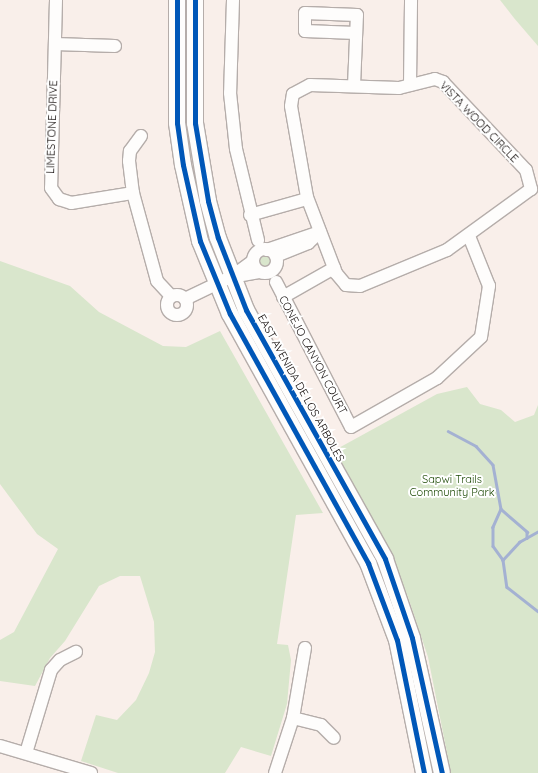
<!DOCTYPE html>
<html>
<head>
<meta charset="utf-8">
<style>
  body { margin:0 }
  #map { position:relative; width:538px; height:773px; overflow:hidden; background:#f9efea; font-family:Quicksand,sans-serif }
  div>[style] { position:absolute }
  .green>* { inset:0; background:#d9e6cc }
  .round { border-radius:50% }
  .stream>* { height:2.5px; margin:-1.25px; padding:0 1.25px; transform-origin:1.25px; border-radius:1.25px; background:#a4b1d2 }
  .roads { filter:drop-shadow(1px 0 #b5adaa) drop-shadow(-1px 0 #b5adaa) drop-shadow(0 1px #b5adaa) drop-shadow(0 -1px #b5adaa) }
  .minor>* { height:12px; margin:-6px; padding:0 6px; transform-origin:6px; border-radius:6px; background:#fefdfc }
  .minor>.ring { margin:-6px; padding:0; box-sizing:content-box; background:none; border:12px solid #fefdfc; border-radius:50% }
  .major>* { height:16px; margin:-8px; padding:0 8px; transform-origin:8px; border-radius:8px; background:#fefdfc }
  .cycleway>* { height:5px; margin:-2.5px; padding:0 2.5px; transform-origin:2.5px; border-radius:2.5px; background:#0057b8 }
  span { translate:-50% -50%; white-space:nowrap; text-align:center; line-height:1.15; -webkit-text-stroke:4px #fff; paint-order:stroke }
  .street-label { font-size:11px; color:#100a08 }
  .park-label { font-size:11px; color:#1c4904 }
</style>
</head>
<body>
<div id="map">
  <div class="green">
    <div style="clip-path:polygon(500px 0,538px 0,538px 46px,514px 18px)"></div>
    <div class="round" style="left:258px;top:255px;width:14px;height:14px"></div>
    <div style="clip-path:polygon(0 261px,70px 286px,99px 312px,163px 346px,186px 347px,220px 331px,323px 513px,296px 515px,277px 644px,288px 645px,291px 660px,287px 704px,271px 756px,241px 747px,225px 773px,118px 773px,81px 761px,96px 715px,117px 720px,136px 700px,149px 673px,155px 652px,154px 622px,140px 576px,120px 576px,99px 586px,65px 641px,50px 658px,35px 686px,0 681px,0 640px,14px 632px,58px 549px,37px 534px,0 484px)"></div>
    <div style="clip-path:polygon(467px 387px,480px 404px,501px 410px,515px 422px,534px 415px,538px 405px,538px 773px,451px 773px,428px 657px,408px 597px,388px 548px,335px 450px,437px 394px)"></div>
  </div>
  <div class="stream">
    <div style="left:448px;top:431px;width:32px;rotate:28deg"></div>
    <div style="left:476px;top:446px;width:25px;rotate:48deg"></div>
    <div style="left:493px;top:465px;width:45px;rotate:79.7deg"></div>
    <div style="left:501px;top:509px;width:20px;rotate:114deg"></div>
    <div style="left:493px;top:527px;width:19px;rotate:90deg"></div>
    <div style="left:493px;top:546px;width:17px;rotate:54deg"></div>
    <div style="left:501px;top:509px;width:35px;rotate:41deg"></div>
    <div style="left:527px;top:532px;width:6px;rotate:90deg"></div>
    <div style="left:538px;top:532px;width:21px;rotate:151deg"></div>
    <div style="left:520px;top:542px;width:25px;rotate:133deg"></div>
    <div style="left:503px;top:560px;width:27px;rotate:82deg"></div>
    <div style="left:507px;top:587px;width:39px;rotate:38deg"></div>
  </div>
  <div class="roads">
    <div class="minor">
      <div style="left:56px;top:0;width:188px;rotate:91.5deg"></div>
      <div style="left:51px;top:188px;width:14px;rotate:54deg"></div>
      <div style="left:59px;top:199px;width:13px;rotate:18deg"></div>
      <div style="left:71px;top:203px;width:63px;rotate:-9.2deg"></div>
      <div style="left:233px;top:0;width:93px;rotate:91.8deg"></div>
      <div style="left:230px;top:93px;width:56px;rotate:83.9deg"></div>
      <div style="left:236px;top:149px;width:94px;rotate:76.4deg"></div>
      <div style="left:55px;top:44px;width:60px;rotate:1.9deg"></div>
      <div style="left:435px;top:79px;width:9px;rotate:21deg"></div>
      <div style="left:443px;top:82px;width:121px;rotate:46.7deg"></div>
      <div style="left:526px;top:170px;width:20px;rotate:75deg"></div>
      <div style="left:531px;top:189px;width:104px;rotate:144deg"></div>
      <div style="left:447px;top:250px;width:94px;rotate:157.5deg"></div>
      <div style="left:360px;top:286px;width:14px;rotate:-176deg"></div>
      <div style="left:346px;top:285px;width:16px;rotate:-130deg"></div>
      <div style="left:336px;top:273px;width:81px;rotate:-110.9deg"></div>
      <div style="left:307px;top:197px;width:92px;rotate:-100deg"></div>
      <div style="left:291px;top:106px;width:12px;rotate:-81deg"></div>
      <div style="left:293px;top:94px;width:19px;rotate:-28deg"></div>
      <div style="left:310px;top:85px;width:89px;rotate:1.9deg"></div>
      <div style="left:399px;top:88px;width:37px;rotate:-14deg"></div>
      <div style="left:410px;top:85px;width:85px;rotate:-89.3deg"></div>
      <div style="left:354px;top:86px;width:71px;rotate:-87.6deg"></div>
      <div style="left:357px;top:15px;width:52px;rotate:-177.8deg"></div>
      <div style="left:305px;top:13px;width:18px;rotate:90deg"></div>
      <div style="left:305px;top:31px;width:51px;rotate:2.2deg"></div>
      <div style="left:141px;top:136px;width:19px;rotate:126deg"></div>
      <div style="left:130px;top:151px;width:10px;rotate:96deg"></div>
      <div style="left:129px;top:161px;width:32px;rotate:83deg"></div>
      <div style="left:133px;top:193px;width:91px;rotate:74.7deg"></div>
      <div style="left:157px;top:281px;width:21px;rotate:47deg"></div>
      <div style="left:250px;top:215px;width:59px;rotate:-15.7deg"></div>
      <div class="ring" style="left:253px;top:249px;width:12px;height:12px"></div>
      <div style="left:267px;top:250px;width:56px;rotate:-18.8deg"></div>
      <div style="left:276px;top:256px;width:35px;rotate:-22deg"></div>
      <div style="left:308px;top:243px;width:16px;rotate:-43deg"></div>
      <div style="left:231px;top:277px;width:27px;rotate:-36deg"></div>
      <div style="left:276px;top:282px;width:163px;rotate:62.7deg"></div>
      <div style="left:351px;top:427px;width:99px;rotate:-29.7deg"></div>
      <div style="left:437px;top:378px;width:60px;rotate:-43deg"></div>
      <div style="left:481px;top:337px;width:52px;rotate:-81.1deg"></div>
      <div style="left:489px;top:286px;width:54px;rotate:-111.8deg"></div>
      <div class="ring" style="left:167px;top:295px;width:8px;height:8px"></div>
      <div style="left:283px;top:297px;width:59px;rotate:-29.6deg"></div>
      <div style="left:185px;top:299px;width:51px;rotate:-25.6deg"></div>
      <div style="left:231px;top:277px;width:27px;rotate:-10deg"></div>
      <div style="left:293px;top:718px;width:29px;rotate:14deg"></div>
      <div style="left:321px;top:725px;width:18px;rotate:45deg"></div>
      <div style="left:0;top:746px;width:95px;rotate:16.5deg"></div>
      <div style="left:26px;top:753px;width:87px;rotate:-73.2deg"></div>
      <div style="left:51px;top:670px;width:13px;rotate:-48deg"></div>
      <div style="left:60px;top:660px;width:18px;rotate:-27deg"></div>
      <div style="left:275px;top:773px;width:58px;rotate:-71.9deg"></div>
      <div style="left:293px;top:718px;width:71px;rotate:-80.3deg"></div>
    </div>
    <div class="major">
      <div style="left:177px;top:0;width:123px;rotate:90deg"></div>
      <div style="left:177px;top:123px;width:42px;rotate:81.9deg"></div>
      <div style="left:183px;top:165px;width:78px;rotate:77.4deg"></div>
      <div style="left:200px;top:241px;width:79px;rotate:67.7deg"></div>
      <div style="left:230px;top:314px;width:285px;rotate:61deg"></div>
      <div style="left:368px;top:563px;width:82px;rotate:69.4deg"></div>
      <div style="left:397px;top:640px;width:136px;rotate:78.5deg"></div>
      <div style="left:195px;top:0;width:123px;rotate:90deg"></div>
      <div style="left:195px;top:123px;width:79px;rotate:80.5deg"></div>
      <div style="left:208px;top:201px;width:38px;rotate:75deg"></div>
      <div style="left:218px;top:238px;width:77px;rotate:68.7deg"></div>
      <div style="left:246px;top:310px;width:285px;rotate:60.8deg"></div>
      <div style="left:385px;top:559px;width:83px;rotate:71.1deg"></div>
      <div style="left:412px;top:638px;width:138px;rotate:77.5deg"></div>
    </div>
  </div>
  <div class="cycleway">
    <div style="left:177px;top:0;width:123px;rotate:90deg"></div>
    <div style="left:177px;top:123px;width:42px;rotate:81.9deg"></div>
    <div style="left:183px;top:165px;width:78px;rotate:77.4deg"></div>
    <div style="left:200px;top:241px;width:79px;rotate:67.7deg"></div>
    <div style="left:230px;top:314px;width:285px;rotate:61deg"></div>
    <div style="left:368px;top:563px;width:82px;rotate:69.4deg"></div>
    <div style="left:397px;top:640px;width:136px;rotate:78.5deg"></div>
    <div style="left:195px;top:0;width:123px;rotate:90deg"></div>
    <div style="left:195px;top:123px;width:79px;rotate:80.5deg"></div>
    <div style="left:208px;top:201px;width:38px;rotate:75deg"></div>
    <div style="left:218px;top:238px;width:77px;rotate:68.7deg"></div>
    <div style="left:246px;top:310px;width:285px;rotate:60.8deg"></div>
    <div style="left:385px;top:559px;width:83px;rotate:71.1deg"></div>
    <div style="left:412px;top:638px;width:138px;rotate:77.5deg"></div>
  </div>
  <div class="street-label">
    <span style="left:479px;top:122px;rotate:46deg">VISTA WOOD CIRCLE</span>
    <span style="left:52px;top:127px;rotate:-88deg">LIMESTONE DRIVE</span>
    <span style="left:313px;top:355px;rotate:62deg">CONEJO CANYON COURT</span>
    <span style="left:301px;top:388px;rotate:61deg">EAST AVENIDA DE LOS ARBOLES</span>
  </div>
  <div class="park-label">
    <span style="left:452px;top:486px">Sapwi Trails<br>Community Park</span>
  </div>
</div>
</body>
</html>
